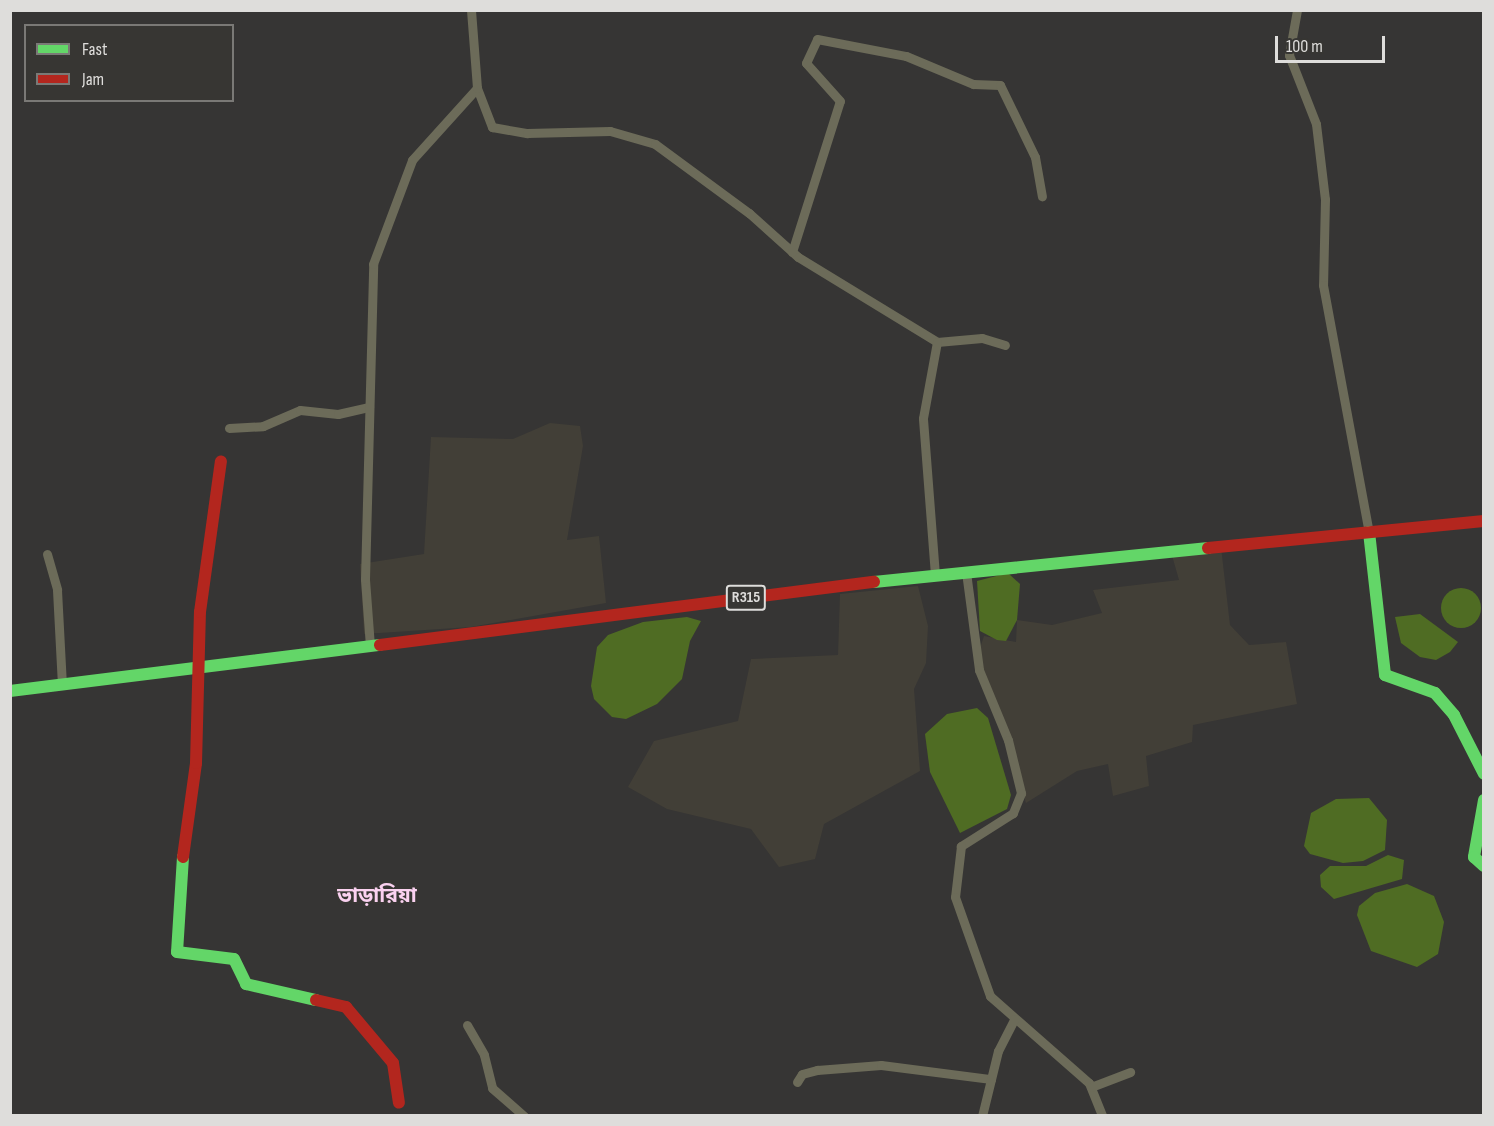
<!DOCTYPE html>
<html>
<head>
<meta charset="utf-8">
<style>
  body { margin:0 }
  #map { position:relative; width:1494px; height:1126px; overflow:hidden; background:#363534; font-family:"Sofia Sans Condensed","Noto Sans Bengali",sans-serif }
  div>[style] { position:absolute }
  .built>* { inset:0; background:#423f37 }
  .water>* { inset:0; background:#4f6c23 }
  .round { border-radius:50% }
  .street>* { height:9px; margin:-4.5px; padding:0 4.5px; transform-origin:4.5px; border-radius:4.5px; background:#6c6b59 }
  .fast>* { height:12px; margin:-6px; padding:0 6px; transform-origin:6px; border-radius:6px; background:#63d668 }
  .jam>* { height:12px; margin:-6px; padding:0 6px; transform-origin:6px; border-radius:6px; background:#b3261e }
  span { translate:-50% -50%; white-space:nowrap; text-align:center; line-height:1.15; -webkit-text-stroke:4.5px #373633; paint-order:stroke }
  .shield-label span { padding:2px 4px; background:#373633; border:2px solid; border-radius:4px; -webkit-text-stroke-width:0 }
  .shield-label { font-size:16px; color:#dedddb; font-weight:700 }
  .quarter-label { font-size:21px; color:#fad1f0; font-weight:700 }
  .frame { position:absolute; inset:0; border:12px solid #dedddb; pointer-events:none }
  .legend { position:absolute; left:24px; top:24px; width:210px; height:78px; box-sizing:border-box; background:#373633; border:2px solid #7a7976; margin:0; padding:8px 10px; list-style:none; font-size:18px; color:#dedddb }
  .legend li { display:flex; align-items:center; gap:12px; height:30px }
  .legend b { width:30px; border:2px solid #7a7976 }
  .scale { position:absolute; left:1275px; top:36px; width:110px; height:27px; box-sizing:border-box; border:3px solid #dedddb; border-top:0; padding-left:8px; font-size:18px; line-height:21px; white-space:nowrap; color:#dedddb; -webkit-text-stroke:4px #373633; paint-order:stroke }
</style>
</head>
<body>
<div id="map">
  <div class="built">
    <div style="clip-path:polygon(550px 423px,580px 426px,583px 446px,567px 540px,599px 536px,606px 603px,471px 627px,364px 634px,360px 564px,424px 554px,431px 437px,513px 439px)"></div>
    <div style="clip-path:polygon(1221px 547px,1230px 625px,1249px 645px,1286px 642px,1297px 704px,1193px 725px,1192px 742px,1146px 756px,1149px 786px,1113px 796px,1108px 764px,1077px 771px,1026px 803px,977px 657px,984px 636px,1016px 642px,1017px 620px,1052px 625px,1102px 613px,1093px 590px,1179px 580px,1171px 552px)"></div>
    <div style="clip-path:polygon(918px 586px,928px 626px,926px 663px,914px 689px,920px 771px,824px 824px,815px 859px,779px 867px,751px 829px,667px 809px,628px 787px,654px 741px,738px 721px,751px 659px,838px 655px,840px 594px)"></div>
  </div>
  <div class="water">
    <div style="clip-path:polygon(1008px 573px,1020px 584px,1017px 620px,1006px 641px,997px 640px,980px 631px,977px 581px)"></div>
    <div class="round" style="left:1441px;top:588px;width:40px;height:40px"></div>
    <div style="clip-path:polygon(1420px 614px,1458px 642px,1450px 652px,1436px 660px,1420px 657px,1401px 643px,1395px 617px)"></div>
    <div style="clip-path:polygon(687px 617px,701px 621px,690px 641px,682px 679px,657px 704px,626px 719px,612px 717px,594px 699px,591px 686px,597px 647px,608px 635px,643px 622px)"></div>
    <div style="clip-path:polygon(977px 708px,988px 718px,1011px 795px,1007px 809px,960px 833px,930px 772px,925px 734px,947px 714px)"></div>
    <div style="clip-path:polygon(1369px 798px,1387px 820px,1385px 850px,1363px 861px,1343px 863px,1310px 854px,1304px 846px,1311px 813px,1336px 799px)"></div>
    <div style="clip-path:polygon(1388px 855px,1404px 860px,1402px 879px,1334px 899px,1321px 887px,1320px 875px,1330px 866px,1366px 866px)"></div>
    <div style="clip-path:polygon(1407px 884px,1434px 896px,1444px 922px,1438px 954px,1417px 967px,1371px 951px,1357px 915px,1359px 906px,1375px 893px)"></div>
  </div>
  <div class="street">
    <div style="left:1297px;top:10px;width:46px;rotate:100.1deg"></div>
    <div style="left:1289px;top:55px;width:74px;rotate:68.6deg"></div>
    <div style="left:1316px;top:124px;width:76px;rotate:83.2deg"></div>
    <div style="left:1325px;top:199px;width:86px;rotate:91.3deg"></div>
    <div style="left:1323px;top:285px;width:251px;rotate:79.5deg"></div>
    <div style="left:477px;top:88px;width:42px;rotate:69deg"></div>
    <div style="left:492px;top:127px;width:36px;rotate:10deg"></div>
    <div style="left:527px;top:133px;width:83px;rotate:-1.4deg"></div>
    <div style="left:610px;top:131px;width:47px;rotate:16.1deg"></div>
    <div style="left:655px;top:144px;width:117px;rotate:36.3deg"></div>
    <div style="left:749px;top:213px;width:66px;rotate:41.9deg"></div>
    <div style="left:798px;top:257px;width:163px;rotate:31.4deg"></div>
    <div style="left:937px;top:342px;width:45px;rotate:-5.1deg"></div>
    <div style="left:982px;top:338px;width:24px;rotate:17deg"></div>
    <div style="left:792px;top:252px;width:158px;rotate:-72.4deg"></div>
    <div style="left:840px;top:101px;width:51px;rotate:-131.8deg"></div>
    <div style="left:806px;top:63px;width:26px;rotate:-65deg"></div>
    <div style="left:817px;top:39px;width:91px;rotate:10.8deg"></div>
    <div style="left:906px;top:56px;width:73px;rotate:22.7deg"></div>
    <div style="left:973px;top:84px;width:27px;rotate:2deg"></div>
    <div style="left:1000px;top:85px;width:80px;rotate:64.1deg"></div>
    <div style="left:1035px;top:157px;width:40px;rotate:80deg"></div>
    <div style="left:229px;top:428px;width:34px;rotate:-3deg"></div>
    <div style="left:263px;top:426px;width:40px;rotate:-23.4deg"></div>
    <div style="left:300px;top:410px;width:38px;rotate:6deg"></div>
    <div style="left:338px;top:414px;width:32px;rotate:-13deg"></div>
    <div style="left:47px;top:554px;width:37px;rotate:74deg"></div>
    <div style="left:57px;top:590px;width:95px;rotate:87deg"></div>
    <div style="left:966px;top:572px;width:99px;rotate:82.4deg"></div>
    <div style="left:979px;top:670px;width:76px;rotate:67.5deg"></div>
    <div style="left:1008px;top:740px;width:55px;rotate:76.2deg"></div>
    <div style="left:1021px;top:793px;width:22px;rotate:112deg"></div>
    <div style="left:1013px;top:813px;width:62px;rotate:147.6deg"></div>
    <div style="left:961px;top:846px;width:51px;rotate:96.7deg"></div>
    <div style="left:955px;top:897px;width:105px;rotate:70.5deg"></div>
    <div style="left:990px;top:996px;width:132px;rotate:41.3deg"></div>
    <div style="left:1089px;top:1083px;width:35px;rotate:68deg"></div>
    <div style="left:935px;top:575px;width:157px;rotate:-94.4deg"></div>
    <div style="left:923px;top:418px;width:77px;rotate:-79.6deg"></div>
    <div style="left:370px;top:646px;width:67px;rotate:-94.3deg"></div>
    <div style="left:365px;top:579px;width:315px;rotate:-88.5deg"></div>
    <div style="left:373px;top:264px;width:111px;rotate:-69.4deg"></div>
    <div style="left:412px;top:160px;width:97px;rotate:-47.9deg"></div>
    <div style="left:477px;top:88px;width:78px;rotate:-94.4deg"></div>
    <div style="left:467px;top:1025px;width:34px;rotate:60deg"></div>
    <div style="left:484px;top:1055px;width:34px;rotate:76deg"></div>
    <div style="left:492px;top:1088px;width:43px;rotate:41.2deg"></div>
    <div style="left:797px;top:1082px;width:9px;rotate:-58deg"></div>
    <div style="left:802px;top:1074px;width:16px;rotate:-15deg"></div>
    <div style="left:817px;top:1070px;width:64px;rotate:-4.5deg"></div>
    <div style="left:881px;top:1065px;width:111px;rotate:7.3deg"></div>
    <div style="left:1091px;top:1087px;width:42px;rotate:-21deg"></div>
    <div style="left:982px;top:1116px;width:67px;rotate:-76.2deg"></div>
    <div style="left:998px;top:1051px;width:36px;rotate:-63deg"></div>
  </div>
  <div class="fast">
    <div style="left:1369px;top:532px;width:144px;rotate:83.6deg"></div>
    <div style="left:1385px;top:675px;width:53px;rotate:19.8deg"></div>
    <div style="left:1435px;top:693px;width:29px;rotate:49deg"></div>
    <div style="left:1454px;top:715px;width:66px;rotate:63deg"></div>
    <div style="left:874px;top:582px;width:336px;rotate:-5.8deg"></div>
    <div style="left:10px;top:691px;width:373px;rotate:-7.1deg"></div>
    <div style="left:1484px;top:800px;width:58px;rotate:100deg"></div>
    <div style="left:1474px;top:857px;width:13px;rotate:42deg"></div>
    <div style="left:183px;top:857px;width:95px;rotate:93.6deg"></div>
    <div style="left:177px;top:952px;width:57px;rotate:7deg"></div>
    <div style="left:234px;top:959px;width:28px;rotate:64deg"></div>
    <div style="left:246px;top:984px;width:72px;rotate:12.9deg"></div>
  </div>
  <div class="jam">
    <div style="left:1208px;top:548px;width:277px;rotate:-5.6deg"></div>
    <div style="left:380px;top:645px;width:498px;rotate:-7.3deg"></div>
    <div style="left:183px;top:857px;width:95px;rotate:-82.1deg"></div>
    <div style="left:196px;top:763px;width:151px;rotate:-88.5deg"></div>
    <div style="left:200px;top:612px;width:152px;rotate:-82.1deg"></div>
    <div style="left:316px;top:1000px;width:31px;rotate:13deg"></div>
    <div style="left:346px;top:1007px;width:73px;rotate:50deg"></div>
    <div style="left:393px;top:1063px;width:40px;rotate:81.5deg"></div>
  </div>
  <div class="shield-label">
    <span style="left:746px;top:598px">R315</span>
  </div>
  <div class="quarter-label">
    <span style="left:377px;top:896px">ভাড়ারিয়া</span>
  </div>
  <div class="frame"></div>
  <ul class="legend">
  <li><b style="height:8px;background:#63d668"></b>Fast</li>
  <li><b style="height:8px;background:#b3261e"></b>Jam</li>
  </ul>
  <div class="scale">100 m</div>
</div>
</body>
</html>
